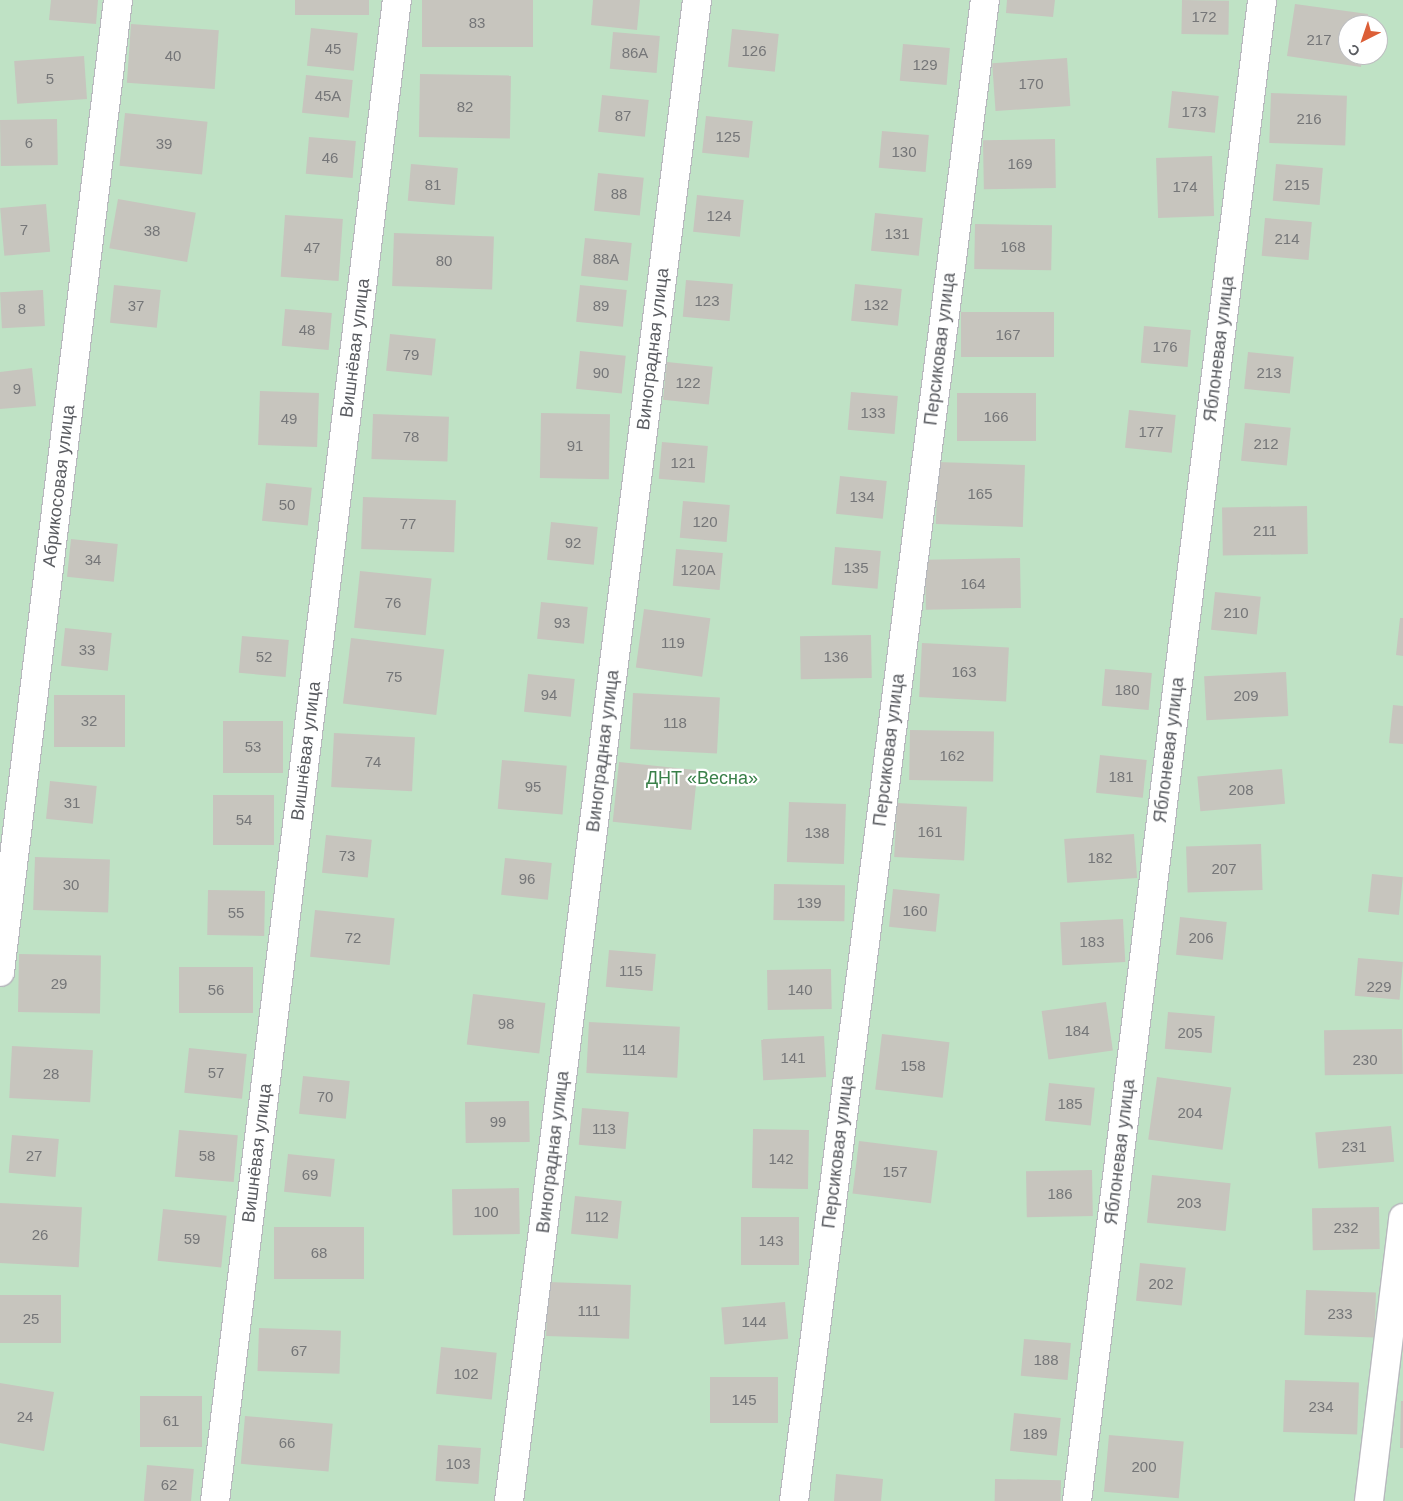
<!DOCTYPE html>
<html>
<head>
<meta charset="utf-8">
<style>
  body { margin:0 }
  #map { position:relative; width:1403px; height:1501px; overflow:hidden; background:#ecebe1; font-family:Helvetica,sans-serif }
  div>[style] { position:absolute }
  .green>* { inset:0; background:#bfe2c5 }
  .building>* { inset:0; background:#c7c5be; transform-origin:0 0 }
  .roads { filter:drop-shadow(1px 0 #b7b8bd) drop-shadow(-1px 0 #b7b8bd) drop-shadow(0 1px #b7b8bd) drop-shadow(0 -1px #b7b8bd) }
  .minor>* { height:28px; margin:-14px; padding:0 14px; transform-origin:14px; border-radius:14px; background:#fff }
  span { translate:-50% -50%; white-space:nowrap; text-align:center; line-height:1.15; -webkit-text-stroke:4.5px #fff; paint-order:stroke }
  .number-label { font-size:15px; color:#757678 }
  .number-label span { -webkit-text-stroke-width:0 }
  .street-label { font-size:18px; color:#5a5c61 }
  .park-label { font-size:18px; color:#3a8049 }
  .north { position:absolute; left:1338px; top:15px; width:50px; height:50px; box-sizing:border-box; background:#fff; border:1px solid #bdbec0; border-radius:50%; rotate:221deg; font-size:14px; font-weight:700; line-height:20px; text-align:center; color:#5a5c61 }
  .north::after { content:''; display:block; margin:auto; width:18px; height:22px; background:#dc5f37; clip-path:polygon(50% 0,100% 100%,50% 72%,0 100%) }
</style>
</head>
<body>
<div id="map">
  <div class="green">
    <div style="clip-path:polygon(evenodd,0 0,1403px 0,1403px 1501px,0 1501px,0 0,1348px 25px,1378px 25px,1378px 55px,1348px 55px,1348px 25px)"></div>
  </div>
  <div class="building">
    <div style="clip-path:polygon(51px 0,98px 0,96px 24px,49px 20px)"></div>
    <div style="left:295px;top:0;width:74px;height:15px"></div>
    <div style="left:422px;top:0;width:111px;height:47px"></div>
    <div style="clip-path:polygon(593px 0,640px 0,637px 30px,591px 25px)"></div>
    <div style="clip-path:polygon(1007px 0,1055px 0,1053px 17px,1006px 13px)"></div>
    <div style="left:1182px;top:0;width:47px;height:34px;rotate:1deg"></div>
    <div style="clip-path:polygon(1295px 4px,1368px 14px,1366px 25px,1348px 25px,1348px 55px,1362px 55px,1361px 67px,1287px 56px)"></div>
    <div style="left:131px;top:24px;width:88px;height:59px;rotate:4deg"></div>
    <div style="left:311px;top:28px;width:47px;height:38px;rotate:6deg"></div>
    <div style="left:732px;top:29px;width:47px;height:38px;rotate:6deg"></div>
    <div style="left:613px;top:32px;width:47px;height:37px;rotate:5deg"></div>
    <div style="left:903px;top:44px;width:47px;height:37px;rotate:5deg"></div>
    <div style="left:84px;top:56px;width:43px;height:70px;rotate:86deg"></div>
    <div style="left:1067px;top:58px;width:48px;height:75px;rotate:86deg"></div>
    <div style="left:420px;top:74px;width:91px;height:63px;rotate:1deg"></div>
    <div style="left:306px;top:75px;width:47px;height:38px;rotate:6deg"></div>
    <div style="left:1172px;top:91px;width:47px;height:37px;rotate:6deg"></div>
    <div style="left:1271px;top:93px;width:76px;height:50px;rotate:2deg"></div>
    <div style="left:602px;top:95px;width:47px;height:37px;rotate:6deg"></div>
    <div style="left:125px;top:113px;width:83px;height:53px;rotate:6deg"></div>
    <div style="left:706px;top:116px;width:47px;height:37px;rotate:6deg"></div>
    <div style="left:57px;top:119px;width:46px;height:57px;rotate:89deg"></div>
    <div style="left:882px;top:131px;width:47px;height:37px;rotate:5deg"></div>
    <div style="left:309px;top:137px;width:47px;height:37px;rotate:5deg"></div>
    <div style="left:1055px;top:139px;width:49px;height:72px;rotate:89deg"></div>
    <div style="left:1212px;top:156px;width:60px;height:56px;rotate:88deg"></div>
    <div style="left:411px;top:164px;width:47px;height:37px;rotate:5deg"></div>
    <div style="left:1276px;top:164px;width:47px;height:37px;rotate:5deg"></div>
    <div style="left:598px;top:173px;width:46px;height:38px;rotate:6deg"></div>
    <div style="left:697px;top:195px;width:47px;height:37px;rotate:6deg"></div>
    <div style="left:118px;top:199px;width:79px;height:50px;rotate:10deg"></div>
    <div style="left:46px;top:204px;width:48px;height:46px;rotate:85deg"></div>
    <div style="left:875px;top:213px;width:48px;height:38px;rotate:6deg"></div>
    <div style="left:285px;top:215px;width:58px;height:62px;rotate:4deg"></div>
    <div style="left:1265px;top:218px;width:47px;height:38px;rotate:5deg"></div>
    <div style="left:975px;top:224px;width:77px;height:45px;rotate:1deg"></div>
    <div style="left:394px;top:233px;width:100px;height:53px;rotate:2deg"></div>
    <div style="left:585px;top:238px;width:47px;height:38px;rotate:6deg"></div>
    <div style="left:686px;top:280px;width:47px;height:37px;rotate:5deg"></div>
    <div style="left:855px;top:284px;width:47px;height:37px;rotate:6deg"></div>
    <div style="left:114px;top:285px;width:47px;height:38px;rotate:6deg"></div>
    <div style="left:580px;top:285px;width:47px;height:37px;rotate:6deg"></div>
    <div style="left:43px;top:290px;width:36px;height:43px;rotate:87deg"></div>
    <div style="left:285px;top:309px;width:47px;height:37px;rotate:5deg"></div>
    <div style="left:1054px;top:312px;width:45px;height:93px;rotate:90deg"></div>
    <div style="left:1144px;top:326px;width:47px;height:37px;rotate:5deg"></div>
    <div style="left:390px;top:334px;width:46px;height:37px;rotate:6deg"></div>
    <div style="left:580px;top:351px;width:46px;height:38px;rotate:6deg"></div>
    <div style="left:1248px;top:352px;width:46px;height:37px;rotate:6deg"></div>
    <div style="left:667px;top:362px;width:46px;height:38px;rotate:6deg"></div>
    <div style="clip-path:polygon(32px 368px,36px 406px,0 409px,0 372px)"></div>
    <div style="left:260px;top:391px;width:59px;height:54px;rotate:2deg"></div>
    <div style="left:851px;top:392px;width:47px;height:38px;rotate:5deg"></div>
    <div style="left:957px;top:393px;width:79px;height:48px"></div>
    <div style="left:1129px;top:410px;width:47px;height:38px;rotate:6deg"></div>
    <div style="left:541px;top:413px;width:69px;height:65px;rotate:1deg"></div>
    <div style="left:373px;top:414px;width:76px;height:45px;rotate:2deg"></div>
    <div style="left:1245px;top:423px;width:46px;height:38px;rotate:6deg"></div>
    <div style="left:662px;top:442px;width:46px;height:37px;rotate:5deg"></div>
    <div style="left:938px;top:462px;width:87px;height:62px;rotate:2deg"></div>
    <div style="left:840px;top:476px;width:47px;height:38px;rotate:6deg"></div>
    <div style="left:266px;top:483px;width:46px;height:38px;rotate:6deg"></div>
    <div style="left:363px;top:497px;width:93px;height:52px;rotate:2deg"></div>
    <div style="left:683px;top:501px;width:47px;height:37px;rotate:5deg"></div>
    <div style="left:1307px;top:506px;width:48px;height:85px;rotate:89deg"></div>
    <div style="left:551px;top:522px;width:47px;height:38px;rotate:6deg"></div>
    <div style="left:71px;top:539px;width:47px;height:38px;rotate:6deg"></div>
    <div style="left:835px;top:547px;width:46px;height:38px;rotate:5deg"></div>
    <div style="left:676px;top:549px;width:47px;height:37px;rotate:5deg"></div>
    <div style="left:1020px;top:558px;width:50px;height:95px;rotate:89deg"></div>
    <div style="left:360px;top:571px;width:72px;height:57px;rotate:6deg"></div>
    <div style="left:1215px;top:592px;width:46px;height:38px;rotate:6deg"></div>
    <div style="left:541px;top:602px;width:47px;height:37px;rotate:6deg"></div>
    <div style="left:644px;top:609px;width:67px;height:59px;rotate:8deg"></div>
    <div style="clip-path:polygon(1400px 618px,1403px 618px,1403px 656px,1396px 655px)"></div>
    <div style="left:65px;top:628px;width:47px;height:38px;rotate:6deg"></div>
    <div style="left:871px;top:635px;width:43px;height:71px;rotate:89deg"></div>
    <div style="left:242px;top:636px;width:47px;height:37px;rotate:5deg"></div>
    <div style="left:351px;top:638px;width:94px;height:66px;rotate:7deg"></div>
    <div style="left:922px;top:643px;width:87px;height:54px;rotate:3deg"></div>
    <div style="left:1105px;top:669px;width:47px;height:37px;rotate:5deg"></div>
    <div style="left:1286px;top:672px;width:44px;height:82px;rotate:87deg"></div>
    <div style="left:528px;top:674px;width:47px;height:38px;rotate:6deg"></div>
    <div style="left:633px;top:693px;width:87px;height:56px;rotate:3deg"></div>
    <div style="left:54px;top:695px;width:71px;height:52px"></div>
    <div style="clip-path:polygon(1393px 705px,1403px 706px,1403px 744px,1389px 743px)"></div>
    <div style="left:223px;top:721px;width:60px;height:52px"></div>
    <div style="left:910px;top:730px;width:84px;height:50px;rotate:1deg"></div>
    <div style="left:334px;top:733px;width:81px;height:54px;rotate:3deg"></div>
    <div style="left:1100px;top:755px;width:47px;height:38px;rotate:6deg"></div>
    <div style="left:502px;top:760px;width:65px;height:49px;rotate:5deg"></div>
    <div style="left:619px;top:762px;width:79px;height:60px;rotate:6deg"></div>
    <div style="left:1282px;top:769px;width:35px;height:85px;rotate:85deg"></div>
    <div style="left:50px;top:781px;width:47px;height:38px;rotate:6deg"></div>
    <div style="left:213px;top:795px;width:61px;height:50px"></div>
    <div style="left:789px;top:802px;width:57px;height:60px;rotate:2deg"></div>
    <div style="left:897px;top:803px;width:70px;height:54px;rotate:3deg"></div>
    <div style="left:1134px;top:834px;width:44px;height:70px;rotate:86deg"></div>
    <div style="left:326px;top:835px;width:46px;height:38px;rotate:6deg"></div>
    <div style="left:1261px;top:844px;width:46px;height:75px;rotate:88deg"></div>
    <div style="left:35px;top:857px;width:75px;height:53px;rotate:2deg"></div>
    <div style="left:505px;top:858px;width:47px;height:37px;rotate:6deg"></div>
    <div style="left:1372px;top:874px;width:31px;height:38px;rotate:6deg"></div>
    <div style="left:774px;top:884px;width:71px;height:36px;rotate:1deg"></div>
    <div style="left:893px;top:889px;width:47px;height:38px;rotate:6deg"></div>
    <div style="left:208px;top:890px;width:57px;height:45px;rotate:1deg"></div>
    <div style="left:315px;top:910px;width:80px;height:47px;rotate:6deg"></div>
    <div style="left:1180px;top:917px;width:47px;height:38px;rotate:6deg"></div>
    <div style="left:1123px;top:919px;width:43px;height:63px;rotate:87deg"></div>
    <div style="left:609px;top:950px;width:47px;height:37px;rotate:5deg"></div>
    <div style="left:19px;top:954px;width:82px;height:58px;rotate:1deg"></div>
    <div style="left:1358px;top:958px;width:45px;height:38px;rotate:5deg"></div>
    <div style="left:253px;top:967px;width:46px;height:74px;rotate:90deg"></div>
    <div style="left:831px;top:969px;width:40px;height:64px;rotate:89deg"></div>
    <div style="left:473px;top:994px;width:73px;height:51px;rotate:7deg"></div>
    <div style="left:1106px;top:1002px;width:49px;height:65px;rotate:82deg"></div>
    <div style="left:1168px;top:1012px;width:47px;height:37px;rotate:5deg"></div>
    <div style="left:589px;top:1022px;width:91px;height:51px;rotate:3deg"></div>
    <div style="left:1402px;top:1029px;width:45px;height:78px;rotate:89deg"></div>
    <div style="left:882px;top:1034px;width:68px;height:56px;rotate:7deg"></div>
    <div style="left:824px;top:1036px;width:41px;height:63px;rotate:87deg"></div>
    <div style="left:12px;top:1046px;width:81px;height:52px;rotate:3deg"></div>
    <div style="left:189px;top:1048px;width:58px;height:45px;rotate:6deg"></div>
    <div style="left:303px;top:1076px;width:47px;height:38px;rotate:6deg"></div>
    <div style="left:1157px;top:1077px;width:75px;height:63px;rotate:8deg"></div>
    <div style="left:1049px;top:1083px;width:46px;height:38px;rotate:6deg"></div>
    <div style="left:529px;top:1101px;width:41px;height:64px;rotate:89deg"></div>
    <div style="left:582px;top:1108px;width:47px;height:37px;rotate:5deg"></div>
    <div style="left:1391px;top:1126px;width:36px;height:76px;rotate:85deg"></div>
    <div style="left:753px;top:1129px;width:56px;height:59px;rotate:1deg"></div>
    <div style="left:179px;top:1130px;width:59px;height:47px;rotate:5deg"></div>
    <div style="left:12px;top:1135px;width:47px;height:38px;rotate:5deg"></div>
    <div style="left:859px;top:1141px;width:79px;height:53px;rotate:7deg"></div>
    <div style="left:288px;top:1154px;width:47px;height:38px;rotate:6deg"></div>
    <div style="left:1092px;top:1170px;width:46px;height:66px;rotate:89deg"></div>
    <div style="left:1152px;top:1175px;width:79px;height:48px;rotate:6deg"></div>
    <div style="left:519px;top:1188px;width:46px;height:67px;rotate:89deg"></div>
    <div style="left:575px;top:1196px;width:47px;height:38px;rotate:6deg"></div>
    <div style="left:0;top:1203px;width:82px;height:60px;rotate:3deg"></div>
    <div style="left:1379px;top:1207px;width:42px;height:67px;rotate:89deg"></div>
    <div style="left:163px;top:1209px;width:64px;height:52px;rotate:6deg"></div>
    <div style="left:741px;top:1217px;width:58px;height:48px"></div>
    <div style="left:274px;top:1227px;width:90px;height:52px"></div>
    <div style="left:1140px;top:1263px;width:46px;height:38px;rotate:6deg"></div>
    <div style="left:548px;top:1282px;width:83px;height:54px;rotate:2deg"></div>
    <div style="left:1306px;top:1290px;width:70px;height:45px;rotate:2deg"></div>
    <div style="left:61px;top:1295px;width:48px;height:61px;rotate:90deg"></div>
    <div style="left:785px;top:1302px;width:37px;height:64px;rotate:85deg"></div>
    <div style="left:259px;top:1328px;width:82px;height:43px;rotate:2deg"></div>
    <div style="left:1024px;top:1339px;width:47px;height:37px;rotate:5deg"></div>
    <div style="left:441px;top:1347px;width:56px;height:47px;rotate:6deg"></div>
    <div style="left:710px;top:1377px;width:68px;height:46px"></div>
    <div style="left:1285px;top:1380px;width:74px;height:52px;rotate:2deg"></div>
    <div style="clip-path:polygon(0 1383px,54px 1392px,44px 1451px,0 1443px)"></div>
    <div style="left:140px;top:1396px;width:62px;height:51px"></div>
    <div style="clip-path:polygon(1401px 1401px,1403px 1401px,1403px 1448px,1400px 1448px)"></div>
    <div style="left:1014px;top:1413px;width:47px;height:38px;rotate:6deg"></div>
    <div style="left:245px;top:1416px;width:88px;height:48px;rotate:5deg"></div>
    <div style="left:1109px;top:1435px;width:75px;height:57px;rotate:5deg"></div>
    <div style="left:438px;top:1445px;width:43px;height:36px;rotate:4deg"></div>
    <div style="left:147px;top:1465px;width:47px;height:36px;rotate:5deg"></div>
    <div style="clip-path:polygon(836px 1474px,883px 1479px,881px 1501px,834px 1501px)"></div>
    <div style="left:995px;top:1479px;width:66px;height:22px;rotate:1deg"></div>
  </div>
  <div class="roads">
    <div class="minor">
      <div style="left:0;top:972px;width:979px;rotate:-83.08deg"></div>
      <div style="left:215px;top:1501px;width:1512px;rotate:-83.09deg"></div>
      <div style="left:509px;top:1501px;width:1513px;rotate:-82.86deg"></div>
      <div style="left:794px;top:1501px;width:1513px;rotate:-82.75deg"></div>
      <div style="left:1077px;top:1501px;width:1512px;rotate:-82.97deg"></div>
      <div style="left:1369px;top:1501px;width:285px;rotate:-83.1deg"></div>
    </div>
  </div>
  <div class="number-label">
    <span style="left:1204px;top:17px">172</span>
    <span style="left:477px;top:23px">83</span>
    <span style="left:1319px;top:40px">217</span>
    <span style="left:333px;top:49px">45</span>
    <span style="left:754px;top:51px">126</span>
    <span style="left:635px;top:53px">86А</span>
    <span style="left:173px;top:56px">40</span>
    <span style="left:925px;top:65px">129</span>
    <span style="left:50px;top:79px">5</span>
    <span style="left:1031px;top:84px">170</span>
    <span style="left:328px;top:96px">45А</span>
    <span style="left:465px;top:107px">82</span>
    <span style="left:1194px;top:112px">173</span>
    <span style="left:623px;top:116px">87</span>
    <span style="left:1309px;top:119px">216</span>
    <span style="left:728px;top:137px">125</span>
    <span style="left:29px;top:143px">6</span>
    <span style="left:164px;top:144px">39</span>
    <span style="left:904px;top:152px">130</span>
    <span style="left:330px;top:158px">46</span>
    <span style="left:1020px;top:164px">169</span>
    <span style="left:433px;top:185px">81</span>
    <span style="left:1297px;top:185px">215</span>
    <span style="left:1185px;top:187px">174</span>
    <span style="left:619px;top:194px">88</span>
    <span style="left:719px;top:216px">124</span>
    <span style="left:24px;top:230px">7</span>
    <span style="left:152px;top:231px">38</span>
    <span style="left:897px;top:234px">131</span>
    <span style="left:1287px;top:239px">214</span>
    <span style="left:1013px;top:247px">168</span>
    <span style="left:312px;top:248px">47</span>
    <span style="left:606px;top:259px">88А</span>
    <span style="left:444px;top:261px">80</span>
    <span style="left:707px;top:301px">123</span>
    <span style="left:876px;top:305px">132</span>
    <span style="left:136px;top:306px">37</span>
    <span style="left:601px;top:306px">89</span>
    <span style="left:22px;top:309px">8</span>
    <span style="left:307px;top:330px">48</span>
    <span style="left:1008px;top:335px">167</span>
    <span style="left:1165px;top:347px">176</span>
    <span style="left:411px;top:355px">79</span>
    <span style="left:601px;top:373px">90</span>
    <span style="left:1269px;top:373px">213</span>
    <span style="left:688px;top:383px">122</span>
    <span style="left:17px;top:389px">9</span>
    <span style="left:873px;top:413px">133</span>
    <span style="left:996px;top:417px">166</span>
    <span style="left:289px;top:419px">49</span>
    <span style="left:1151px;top:432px">177</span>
    <span style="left:411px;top:437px">78</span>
    <span style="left:1266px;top:444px">212</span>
    <span style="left:575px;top:446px">91</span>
    <span style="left:683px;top:463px">121</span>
    <span style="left:980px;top:494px">165</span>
    <span style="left:862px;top:497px">134</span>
    <span style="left:287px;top:505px">50</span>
    <span style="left:705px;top:522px">120</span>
    <span style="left:408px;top:524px">77</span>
    <span style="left:1265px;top:531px">211</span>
    <span style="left:573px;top:543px">92</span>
    <span style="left:93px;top:560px">34</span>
    <span style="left:856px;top:568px">135</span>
    <span style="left:698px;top:570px">120А</span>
    <span style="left:973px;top:584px">164</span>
    <span style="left:393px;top:603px">76</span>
    <span style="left:1236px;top:613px">210</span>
    <span style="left:562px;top:623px">93</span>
    <span style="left:673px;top:643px">119</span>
    <span style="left:87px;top:650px">33</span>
    <span style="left:264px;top:657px">52</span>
    <span style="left:836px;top:657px">136</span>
    <span style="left:964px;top:672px">163</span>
    <span style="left:394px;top:677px">75</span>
    <span style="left:1127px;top:690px">180</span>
    <span style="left:549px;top:695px">94</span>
    <span style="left:1246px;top:696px">209</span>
    <span style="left:89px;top:721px">32</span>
    <span style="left:675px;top:723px">118</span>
    <span style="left:253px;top:747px">53</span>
    <span style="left:952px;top:756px">162</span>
    <span style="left:373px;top:762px">74</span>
    <span style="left:1121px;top:777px">181</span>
    <span style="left:533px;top:787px">95</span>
    <span style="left:1241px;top:790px">208</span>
    <span style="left:72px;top:803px">31</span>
    <span style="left:244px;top:820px">54</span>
    <span style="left:930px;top:832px">161</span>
    <span style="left:817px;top:833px">138</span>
    <span style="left:347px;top:856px">73</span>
    <span style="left:1100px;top:858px">182</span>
    <span style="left:1224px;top:869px">207</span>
    <span style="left:527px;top:879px">96</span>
    <span style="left:71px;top:885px">30</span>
    <span style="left:809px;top:903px">139</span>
    <span style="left:915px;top:911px">160</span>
    <span style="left:236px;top:913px">55</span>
    <span style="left:353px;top:938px">72</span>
    <span style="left:1201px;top:938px">206</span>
    <span style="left:1092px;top:942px">183</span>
    <span style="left:631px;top:971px">115</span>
    <span style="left:59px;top:984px">29</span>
    <span style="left:1379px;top:987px">229</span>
    <span style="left:216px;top:990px">56</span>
    <span style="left:800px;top:990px">140</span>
    <span style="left:506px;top:1024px">98</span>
    <span style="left:1077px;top:1031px">184</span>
    <span style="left:1190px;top:1033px">205</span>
    <span style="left:634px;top:1050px">114</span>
    <span style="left:793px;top:1058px">141</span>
    <span style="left:1365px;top:1060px">230</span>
    <span style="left:913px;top:1066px">158</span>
    <span style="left:216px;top:1073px">57</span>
    <span style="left:51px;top:1074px">28</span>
    <span style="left:325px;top:1097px">70</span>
    <span style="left:1070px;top:1104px">185</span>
    <span style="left:1190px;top:1113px">204</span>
    <span style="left:498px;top:1122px">99</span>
    <span style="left:604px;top:1129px">113</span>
    <span style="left:1354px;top:1147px">231</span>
    <span style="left:34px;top:1156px">27</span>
    <span style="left:207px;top:1156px">58</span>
    <span style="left:781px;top:1159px">142</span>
    <span style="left:895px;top:1172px">157</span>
    <span style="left:310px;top:1175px">69</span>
    <span style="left:1060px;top:1194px">186</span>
    <span style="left:1189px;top:1203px">203</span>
    <span style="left:486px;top:1212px">100</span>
    <span style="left:597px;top:1217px">112</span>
    <span style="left:1346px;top:1228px">232</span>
    <span style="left:40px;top:1235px">26</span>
    <span style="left:192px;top:1239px">59</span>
    <span style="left:771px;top:1241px">143</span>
    <span style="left:319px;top:1253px">68</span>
    <span style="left:1161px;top:1284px">202</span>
    <span style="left:589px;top:1311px">111</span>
    <span style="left:1340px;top:1314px">233</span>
    <span style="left:31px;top:1319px">25</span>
    <span style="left:754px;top:1322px">144</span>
    <span style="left:299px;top:1351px">67</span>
    <span style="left:1046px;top:1360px">188</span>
    <span style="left:466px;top:1374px">102</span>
    <span style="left:744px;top:1400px">145</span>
    <span style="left:1321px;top:1407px">234</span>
    <span style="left:25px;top:1417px">24</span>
    <span style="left:171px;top:1421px">61</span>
    <span style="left:1035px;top:1434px">189</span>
    <span style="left:287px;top:1443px">66</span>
    <span style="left:458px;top:1464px">103</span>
    <span style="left:1144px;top:1467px">200</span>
    <span style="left:169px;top:1485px">62</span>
  </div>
  <div class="street-label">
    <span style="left:355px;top:348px;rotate:-83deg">Вишнёвая улица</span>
    <span style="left:653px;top:349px;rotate:-83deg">Виноградная улица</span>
    <span style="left:940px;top:349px;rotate:-83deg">Персиковая улица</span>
    <span style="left:1219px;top:349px;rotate:-83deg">Яблоневая улица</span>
    <span style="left:59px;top:486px;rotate:-83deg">Абрикосовая улица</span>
    <span style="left:889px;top:750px;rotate:-83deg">Персиковая улица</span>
    <span style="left:1169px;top:750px;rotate:-83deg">Яблоневая улица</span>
    <span style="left:306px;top:751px;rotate:-83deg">Вишнёвая улица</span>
    <span style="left:603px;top:751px;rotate:-83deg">Виноградная улица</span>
    <span style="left:553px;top:1152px;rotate:-83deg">Виноградная улица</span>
    <span style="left:838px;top:1152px;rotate:-83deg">Персиковая улица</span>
    <span style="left:1120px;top:1152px;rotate:-83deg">Яблоневая улица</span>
    <span style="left:257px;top:1153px;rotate:-83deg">Вишнёвая улица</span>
  </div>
  <div class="park-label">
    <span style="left:702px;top:778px">ДНТ «Весна»</span>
  </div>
  <div class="north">С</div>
</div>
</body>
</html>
